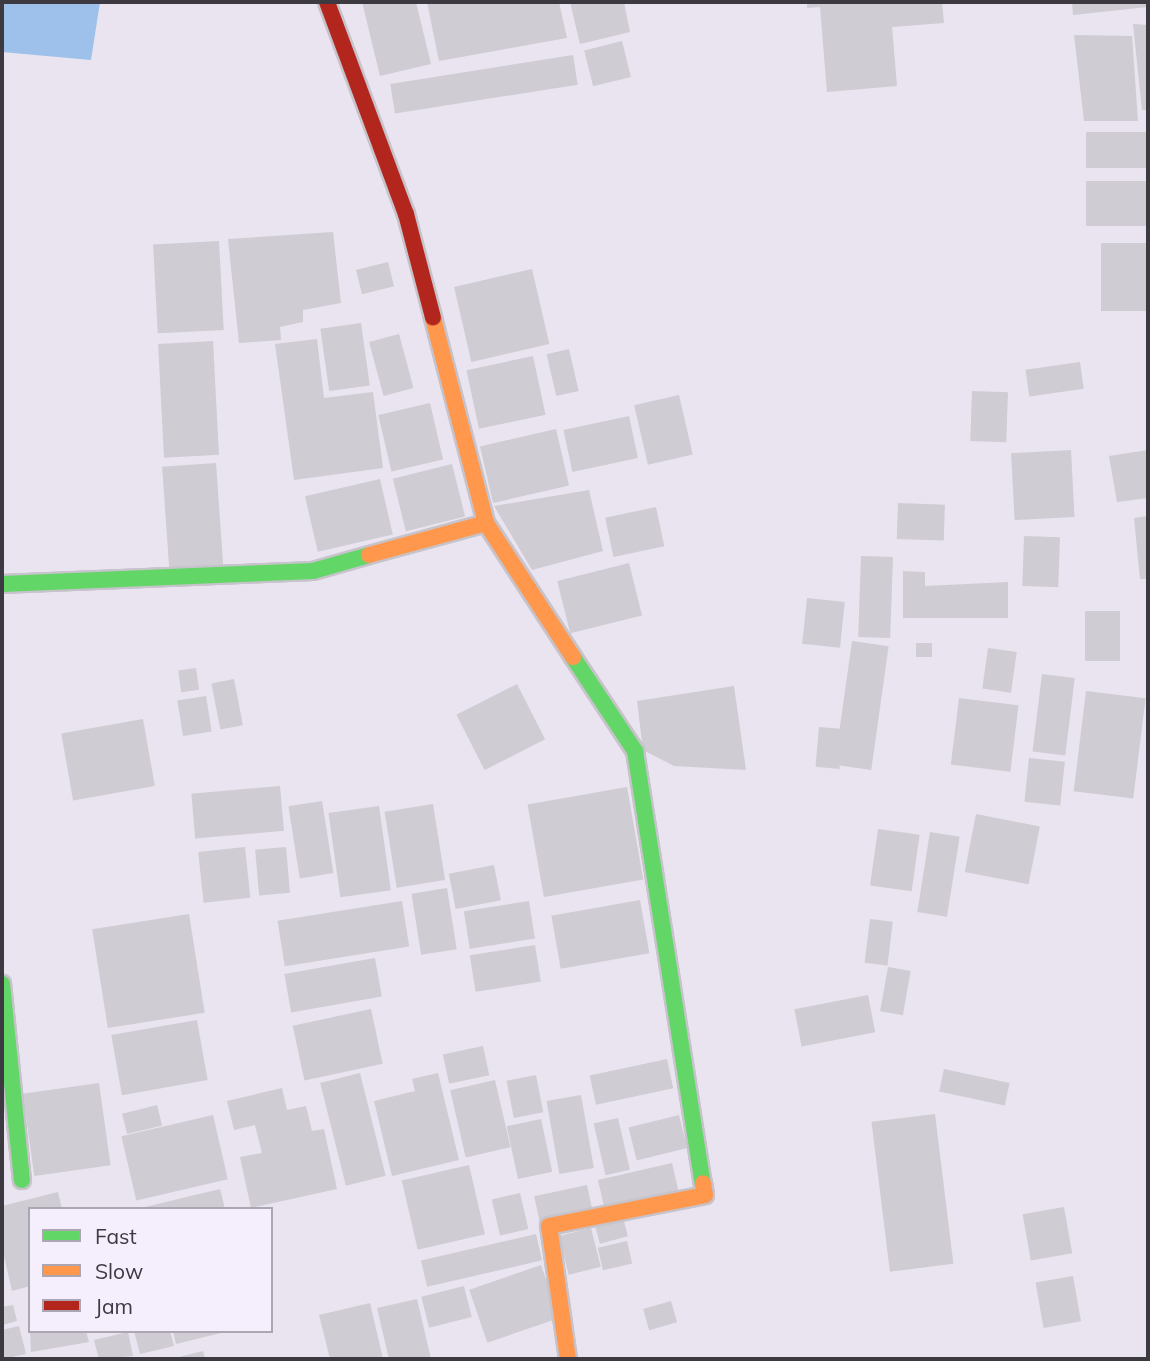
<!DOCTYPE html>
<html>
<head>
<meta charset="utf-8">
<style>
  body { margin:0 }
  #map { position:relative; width:1150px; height:1361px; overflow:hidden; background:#e9e4ef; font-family:Mulish,sans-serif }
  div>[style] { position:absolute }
  .water>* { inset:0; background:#9dc1ea }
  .building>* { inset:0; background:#cfccd4; transform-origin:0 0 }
  .roads { filter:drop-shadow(2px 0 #c7c3cb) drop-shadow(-2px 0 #c7c3cb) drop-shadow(0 2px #c7c3cb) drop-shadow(0 -2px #c7c3cb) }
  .fast>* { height:16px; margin:-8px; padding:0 8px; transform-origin:8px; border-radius:8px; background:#63d668 }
  .slow>* { height:16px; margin:-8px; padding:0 8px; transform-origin:8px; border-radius:8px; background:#ff974d }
  .jam>* { height:16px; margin:-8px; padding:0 8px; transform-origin:8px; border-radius:8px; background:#b3261e }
  span { translate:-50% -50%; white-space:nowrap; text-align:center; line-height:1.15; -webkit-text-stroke:5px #f5eefd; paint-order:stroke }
  .frame { position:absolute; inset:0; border:4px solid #3d3941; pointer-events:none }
  .legend { position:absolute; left:28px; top:1207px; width:245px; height:126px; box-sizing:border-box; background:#f5eefd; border:2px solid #aba6b2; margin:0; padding:9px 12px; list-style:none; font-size:21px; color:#3d3941 }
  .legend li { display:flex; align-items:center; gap:14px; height:35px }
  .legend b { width:35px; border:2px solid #aba6b2 }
</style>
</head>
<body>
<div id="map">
  <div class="water">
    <div style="clip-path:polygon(2px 2px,100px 2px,91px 60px,2px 52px)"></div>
  </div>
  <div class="building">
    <div style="clip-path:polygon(362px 2px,416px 2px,431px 64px,380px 76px)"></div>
    <div style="clip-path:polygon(427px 2px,559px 2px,567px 38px,439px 61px)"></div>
    <div style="clip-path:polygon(570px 2px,624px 2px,630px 32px,580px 44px)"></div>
    <div style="clip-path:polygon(807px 2px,942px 2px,944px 23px,892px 27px,897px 86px,827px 92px,820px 7px,807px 8px)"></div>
    <div style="clip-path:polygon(1072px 2px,1148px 2px,1148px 7px,1073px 15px)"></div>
    <div style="clip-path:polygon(1133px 24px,1148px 25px,1148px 110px,1142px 110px)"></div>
    <div style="clip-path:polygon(1074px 35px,1132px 36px,1138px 121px,1084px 121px)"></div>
    <div style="left:622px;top:41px;width:37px;height:39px;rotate:76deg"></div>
    <div style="left:573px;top:55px;width:30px;height:185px;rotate:81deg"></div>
    <div style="left:1148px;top:132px;width:36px;height:62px;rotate:90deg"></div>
    <div style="left:1148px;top:181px;width:45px;height:62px;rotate:90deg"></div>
    <div style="clip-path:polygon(333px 232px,341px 303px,303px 310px,303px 322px,280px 327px,281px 340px,239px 343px,228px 239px)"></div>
    <div style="left:219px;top:241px;width:89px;height:66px;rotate:87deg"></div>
    <div style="left:1148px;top:243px;width:68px;height:47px;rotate:90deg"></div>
    <div style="left:388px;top:262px;width:25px;height:33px;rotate:76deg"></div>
    <div style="left:532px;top:269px;width:77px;height:80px;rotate:77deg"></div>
    <div style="left:361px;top:323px;width:63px;height:41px;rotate:82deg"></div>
    <div style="left:399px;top:334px;width:56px;height:31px;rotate:75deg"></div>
    <div style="clip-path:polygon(317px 339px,324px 398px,373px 392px,383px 468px,294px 480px,275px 344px)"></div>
    <div style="left:213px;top:341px;width:114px;height:55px;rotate:87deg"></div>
    <div style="left:569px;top:349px;width:43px;height:23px;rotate:77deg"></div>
    <div style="left:533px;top:356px;width:60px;height:68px;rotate:78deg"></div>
    <div style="left:1080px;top:362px;width:27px;height:55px;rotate:82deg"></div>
    <div style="left:972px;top:391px;width:36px;height:50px;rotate:2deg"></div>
    <div style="left:679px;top:395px;width:61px;height:46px;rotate:77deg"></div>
    <div style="left:430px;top:403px;width:58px;height:53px;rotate:77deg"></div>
    <div style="left:629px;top:416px;width:43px;height:67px;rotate:78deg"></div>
    <div style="left:556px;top:429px;width:58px;height:78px;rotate:77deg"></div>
    <div style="left:1071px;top:450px;width:67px;height:60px;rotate:87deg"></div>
    <div style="clip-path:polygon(1148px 450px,1148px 498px,1117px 502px,1109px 456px)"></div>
    <div style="left:216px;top:463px;width:103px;height:54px;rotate:86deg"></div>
    <div style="left:452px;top:464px;width:54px;height:61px;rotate:76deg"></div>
    <div style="left:380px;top:479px;width:57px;height:77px;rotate:77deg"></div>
    <div style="clip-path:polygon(589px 490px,603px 551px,532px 570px,494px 506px)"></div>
    <div style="left:898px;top:503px;width:47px;height:36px;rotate:2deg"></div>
    <div style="left:656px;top:507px;width:40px;height:52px;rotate:78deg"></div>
    <div style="clip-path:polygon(1148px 516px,1148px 579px,1140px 579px,1134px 518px)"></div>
    <div style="left:1024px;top:536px;width:36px;height:50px;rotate:2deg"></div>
    <div style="left:861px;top:556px;width:32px;height:81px;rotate:2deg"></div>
    <div style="left:629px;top:563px;width:54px;height:74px;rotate:76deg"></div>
    <div style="clip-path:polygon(903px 571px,925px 572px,925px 586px,1008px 582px,1008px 618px,903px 618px)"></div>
    <div style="left:807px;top:598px;width:38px;height:46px;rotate:6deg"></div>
    <div style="left:1085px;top:611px;width:35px;height:50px"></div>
    <div style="left:852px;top:641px;width:37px;height:125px;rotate:8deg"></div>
    <div style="left:916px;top:643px;width:16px;height:14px"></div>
    <div style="left:988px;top:648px;width:29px;height:41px;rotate:8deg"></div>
    <div style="left:196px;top:668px;width:22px;height:18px;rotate:82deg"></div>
    <div style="left:1042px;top:674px;width:33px;height:78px;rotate:7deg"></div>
    <div style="left:234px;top:679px;width:47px;height:23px;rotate:79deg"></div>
    <div style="left:517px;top:684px;width:62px;height:68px;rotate:63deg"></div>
    <div style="clip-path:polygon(734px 686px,746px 770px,674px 766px,643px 750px,637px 701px)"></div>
    <div style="left:1086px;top:691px;width:60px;height:101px;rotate:7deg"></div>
    <div style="left:206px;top:696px;width:36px;height:29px;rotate:81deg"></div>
    <div style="left:959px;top:698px;width:60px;height:67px;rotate:7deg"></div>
    <div style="left:143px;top:719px;width:68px;height:83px;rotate:80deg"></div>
    <div style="left:819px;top:727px;width:24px;height:40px;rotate:5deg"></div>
    <div style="left:1029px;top:758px;width:36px;height:44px;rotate:6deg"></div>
    <div style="left:280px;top:786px;width:45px;height:89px;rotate:85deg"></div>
    <div style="left:627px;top:787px;width:94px;height:101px;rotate:80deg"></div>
    <div style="left:322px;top:801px;width:73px;height:34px;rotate:81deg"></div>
    <div style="left:433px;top:804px;width:77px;height:49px;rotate:81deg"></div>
    <div style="left:379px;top:806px;width:85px;height:51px;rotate:82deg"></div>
    <div style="left:976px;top:814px;width:65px;height:59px;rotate:11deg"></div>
    <div style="left:878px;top:829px;width:42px;height:57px;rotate:8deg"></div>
    <div style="left:930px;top:832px;width:30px;height:81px;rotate:9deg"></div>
    <div style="left:245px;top:847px;width:51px;height:47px;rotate:84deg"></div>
    <div style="left:286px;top:847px;width:46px;height:31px;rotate:85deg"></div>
    <div style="left:494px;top:865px;width:36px;height:46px;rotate:79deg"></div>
    <div style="left:447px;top:888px;width:62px;height:36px;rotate:81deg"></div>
    <div style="left:640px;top:900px;width:54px;height:90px;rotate:80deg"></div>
    <div style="left:402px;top:901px;width:46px;height:126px;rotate:81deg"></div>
    <div style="left:529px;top:901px;width:38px;height:66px;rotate:81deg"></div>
    <div style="left:189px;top:914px;width:100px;height:98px;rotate:81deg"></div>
    <div style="left:870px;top:919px;width:23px;height:44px;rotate:7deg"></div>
    <div style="left:535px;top:945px;width:37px;height:66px;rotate:81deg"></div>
    <div style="left:375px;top:958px;width:39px;height:92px;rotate:80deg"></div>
    <div style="left:888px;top:967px;width:23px;height:45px;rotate:10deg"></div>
    <div style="left:868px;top:995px;width:38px;height:75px;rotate:79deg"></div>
    <div style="left:371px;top:1009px;width:56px;height:80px;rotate:78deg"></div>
    <div style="left:197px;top:1020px;width:61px;height:87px;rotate:80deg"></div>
    <div style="left:483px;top:1046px;width:30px;height:41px;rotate:78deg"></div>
    <div style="left:667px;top:1059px;width:30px;height:79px;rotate:78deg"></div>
    <div style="left:944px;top:1069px;width:67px;height:23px;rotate:12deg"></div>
    <div style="left:360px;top:1073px;width:106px;height:41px;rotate:76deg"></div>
    <div style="clip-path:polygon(438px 1073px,459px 1160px,392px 1176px,374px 1101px,415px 1091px,412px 1079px)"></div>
    <div style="left:536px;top:1075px;width:38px;height:30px;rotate:79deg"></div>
    <div style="left:495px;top:1080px;width:69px;height:46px;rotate:77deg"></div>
    <div style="left:99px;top:1083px;width:83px;height:77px;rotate:82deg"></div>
    <div style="clip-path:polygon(282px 1088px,287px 1110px,306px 1106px,312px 1131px,324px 1129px,337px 1189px,251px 1208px,240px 1157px,262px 1153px,255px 1125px,234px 1130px,227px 1101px)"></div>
    <div style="left:581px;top:1095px;width:74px;height:35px;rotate:80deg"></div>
    <div style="left:157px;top:1105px;width:21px;height:36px;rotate:76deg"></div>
    <div style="left:935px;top:1114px;width:151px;height:64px;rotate:83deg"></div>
    <div style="left:213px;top:1115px;width:66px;height:94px;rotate:77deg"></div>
    <div style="left:679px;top:1115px;width:34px;height:52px;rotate:76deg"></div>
    <div style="left:618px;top:1118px;width:53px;height:25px;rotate:77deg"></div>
    <div style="left:541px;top:1119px;width:54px;height:35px;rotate:78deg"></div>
    <div style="left:672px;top:1163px;width:35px;height:76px;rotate:77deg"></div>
    <div style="left:469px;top:1165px;width:71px;height:69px;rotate:77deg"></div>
    <div style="left:587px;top:1185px;width:29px;height:54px;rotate:78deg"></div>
    <div style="clip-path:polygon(220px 1189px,225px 1209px,141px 1209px,141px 1208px)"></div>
    <div style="clip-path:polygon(58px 1192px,62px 1209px,30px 1209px,30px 1286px,12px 1291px,2px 1247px,2px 1206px)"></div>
    <div style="left:520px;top:1193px;width:37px;height:29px;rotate:77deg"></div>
    <div style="left:1064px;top:1207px;width:47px;height:42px;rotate:80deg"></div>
    <div style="left:622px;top:1214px;width:23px;height:29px;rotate:75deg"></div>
    <div style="left:591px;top:1228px;width:40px;height:33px;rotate:76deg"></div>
    <div style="left:536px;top:1234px;width:27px;height:118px;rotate:77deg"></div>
    <div style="left:627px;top:1241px;width:23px;height:30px;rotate:77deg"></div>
    <div style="left:541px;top:1265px;width:56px;height:76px;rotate:71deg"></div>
    <div style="left:1073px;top:1276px;width:46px;height:38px;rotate:80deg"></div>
    <div style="left:464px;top:1286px;width:32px;height:44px;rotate:76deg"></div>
    <div style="clip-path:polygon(417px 1299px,431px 1359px,389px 1359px,377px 1308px)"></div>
    <div style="left:671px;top:1301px;width:22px;height:29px;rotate:74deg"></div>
    <div style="clip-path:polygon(370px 1303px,383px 1359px,330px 1359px,319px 1315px)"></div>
    <div style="clip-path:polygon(13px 1305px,17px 1321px,2px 1325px,2px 1307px)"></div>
    <div style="clip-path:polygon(19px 1326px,26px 1354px,2px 1359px,2px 1330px)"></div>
    <div style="clip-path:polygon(30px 1331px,86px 1331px,89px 1342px,31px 1352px)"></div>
    <div style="clip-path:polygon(134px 1331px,170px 1331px,174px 1346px,140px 1354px)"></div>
    <div style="clip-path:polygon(173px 1331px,225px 1331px,225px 1332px,176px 1344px)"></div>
    <div style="clip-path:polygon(128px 1332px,133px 1356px,99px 1359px,94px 1340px)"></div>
    <div style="clip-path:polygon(203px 1351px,205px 1359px,175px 1359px,175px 1358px)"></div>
  </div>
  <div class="roads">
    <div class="fast">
      <div style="left:2px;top:584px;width:311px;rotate:-2.4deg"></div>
      <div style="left:313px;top:571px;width:58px;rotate:-15.9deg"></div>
      <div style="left:573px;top:657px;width:113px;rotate:56.6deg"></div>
      <div style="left:635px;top:751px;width:437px;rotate:81.1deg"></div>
      <div style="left:2px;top:984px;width:197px;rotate:84.2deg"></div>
    </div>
    <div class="slow">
      <div style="left:433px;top:318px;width:212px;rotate:75.5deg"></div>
      <div style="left:486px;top:523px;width:160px;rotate:57deg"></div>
      <div style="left:369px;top:555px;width:121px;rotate:-15.3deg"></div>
      <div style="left:568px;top:1359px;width:134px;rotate:-98.1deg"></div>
      <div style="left:549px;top:1226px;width:159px;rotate:-11.2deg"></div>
      <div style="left:705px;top:1195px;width:12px;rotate:-99deg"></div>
    </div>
    <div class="jam">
      <div style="left:327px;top:2px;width:226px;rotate:69.6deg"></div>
      <div style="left:406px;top:214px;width:107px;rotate:75.4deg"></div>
    </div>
  </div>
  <div class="frame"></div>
  <ul class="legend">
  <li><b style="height:9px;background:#63d668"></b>Fast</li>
  <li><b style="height:9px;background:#ff974d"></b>Slow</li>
  <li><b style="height:9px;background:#b3261e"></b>Jam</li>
  </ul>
</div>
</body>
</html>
